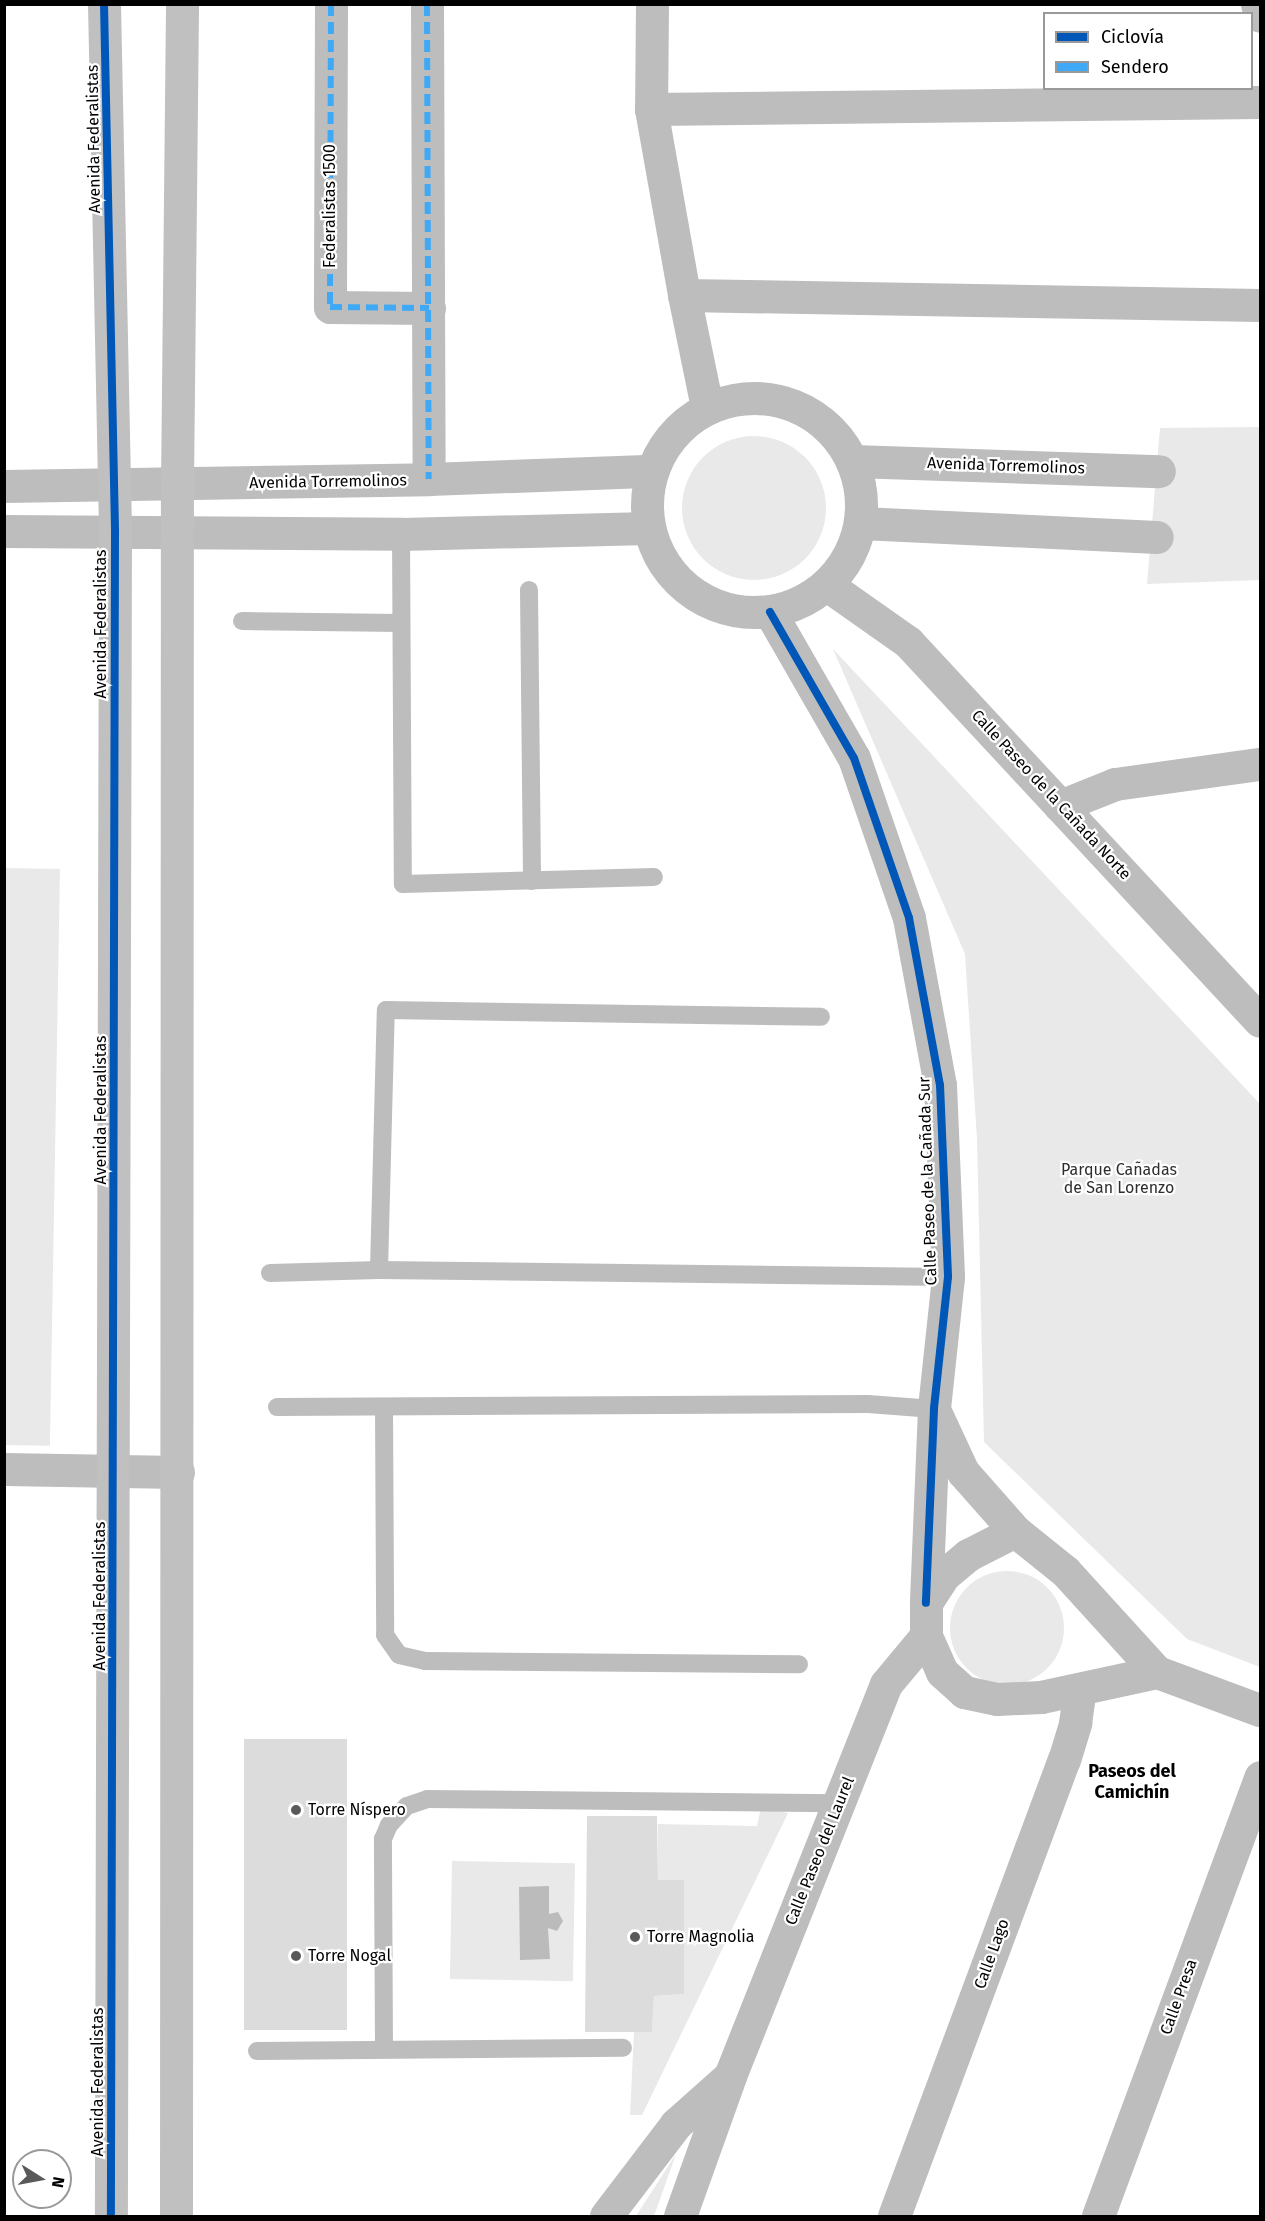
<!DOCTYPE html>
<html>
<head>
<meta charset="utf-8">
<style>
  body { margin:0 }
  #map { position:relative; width:1265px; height:2221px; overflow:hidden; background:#fff; font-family:"Fira Sans",sans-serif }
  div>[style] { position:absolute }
  .green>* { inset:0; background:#e9e9e9; transform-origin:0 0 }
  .round { border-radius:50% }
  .water>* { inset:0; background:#bbb }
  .building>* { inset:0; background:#dcdcdc; transform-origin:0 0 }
  .lane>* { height:18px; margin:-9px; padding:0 9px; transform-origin:9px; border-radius:9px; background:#bdbdbd }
  .street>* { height:33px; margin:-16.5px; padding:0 16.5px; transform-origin:16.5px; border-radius:16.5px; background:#bdbdbd }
  .street>.ring { margin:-16.5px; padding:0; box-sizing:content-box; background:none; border:33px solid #bdbdbd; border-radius:50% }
  .secondary>* { height:33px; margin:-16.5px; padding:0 16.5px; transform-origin:16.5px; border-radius:16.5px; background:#c0c0c0 }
  .quiet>* { height:6px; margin-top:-3px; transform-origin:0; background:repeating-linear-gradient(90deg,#3fa9f5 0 12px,transparent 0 18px) }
  .cycleway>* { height:8px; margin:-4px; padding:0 4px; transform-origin:4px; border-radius:4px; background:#0057b8 }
  .dots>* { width:16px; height:16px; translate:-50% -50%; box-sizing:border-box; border:3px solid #fff; border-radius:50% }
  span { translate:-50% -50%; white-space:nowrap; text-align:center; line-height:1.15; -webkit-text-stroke:4.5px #fff; paint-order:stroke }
  .street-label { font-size:16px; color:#000 }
  .park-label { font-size:16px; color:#2e2e2e }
  .poi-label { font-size:16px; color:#000 }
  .left { translate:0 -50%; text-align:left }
  .neighbourhood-label { font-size:18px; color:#000; font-weight:700 }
  .frame { position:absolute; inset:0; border:6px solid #000; pointer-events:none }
  .legend { position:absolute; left:1043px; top:12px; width:210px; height:78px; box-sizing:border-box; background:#fff; border:2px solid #999; margin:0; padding:8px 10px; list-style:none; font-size:18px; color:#000 }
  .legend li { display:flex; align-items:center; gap:12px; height:30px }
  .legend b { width:30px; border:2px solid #999 }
  .north { position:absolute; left:12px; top:2149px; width:60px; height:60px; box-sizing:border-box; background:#fff; border:2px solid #999; border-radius:50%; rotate:101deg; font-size:16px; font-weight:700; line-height:24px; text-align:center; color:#000 }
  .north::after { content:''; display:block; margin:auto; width:21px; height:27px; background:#595959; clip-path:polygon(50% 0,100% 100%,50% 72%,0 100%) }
</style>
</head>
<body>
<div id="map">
  <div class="green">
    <div style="clip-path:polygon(1260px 427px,1260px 580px,1147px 584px,1160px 428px)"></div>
    <div class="round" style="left:682px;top:436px;width:144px;height:144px"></div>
    <div style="clip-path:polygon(833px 649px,1260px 1104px,1260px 1667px,1187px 1639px,984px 1442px,977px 1139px,965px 954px)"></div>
    <div style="left:5px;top:868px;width:55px;height:577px;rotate:1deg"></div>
    <div class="round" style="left:950px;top:1571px;width:114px;height:114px"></div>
    <div style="clip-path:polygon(761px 1807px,788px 1813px,642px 2115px,630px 2115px,634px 2032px,652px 2031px,654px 1996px,684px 1994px,684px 1880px,658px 1880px,658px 1824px,757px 1826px)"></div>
    <div style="left:452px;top:1861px;width:123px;height:118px;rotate:1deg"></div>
    <div style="clip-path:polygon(676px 2154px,654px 2216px,636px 2216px)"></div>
  </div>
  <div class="water">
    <div style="clip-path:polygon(549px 1886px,549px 1914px,558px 1912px,563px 1921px,557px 1931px,548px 1928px,550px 1959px,520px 1960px,519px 1887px)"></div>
  </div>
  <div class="building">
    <div style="left:244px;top:1739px;width:103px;height:291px"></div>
    <div style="clip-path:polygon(587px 1816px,657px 1816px,658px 1880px,684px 1880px,684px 1994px,654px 1996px,652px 2032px,585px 2032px)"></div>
  </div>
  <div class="lane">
    <div style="left:401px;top:534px;width:350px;rotate:89.7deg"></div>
    <div style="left:403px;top:884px;width:251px;rotate:-1.6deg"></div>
    <div style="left:529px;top:590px;width:291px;rotate:89.4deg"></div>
    <div style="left:242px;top:621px;width:159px;rotate:0.7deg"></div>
    <div style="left:379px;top:1270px;width:260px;rotate:-88.5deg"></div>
    <div style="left:386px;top:1010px;width:435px;rotate:0.9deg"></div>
    <div style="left:270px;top:1273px;width:109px;rotate:-1.6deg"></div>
    <div style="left:379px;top:1270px;width:569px;rotate:0.7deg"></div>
    <div style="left:277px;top:1407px;width:591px;rotate:-0.29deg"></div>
    <div style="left:868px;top:1404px;width:66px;rotate:4.3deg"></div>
    <div style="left:384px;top:1407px;width:228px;rotate:89.7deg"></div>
    <div style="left:385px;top:1635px;width:24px;rotate:55deg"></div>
    <div style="left:399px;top:1655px;width:27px;rotate:13deg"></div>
    <div style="left:425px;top:1661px;width:374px;rotate:0.5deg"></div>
    <div style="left:384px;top:2048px;width:209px;rotate:-90.3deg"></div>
    <div style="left:383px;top:1839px;width:15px;rotate:-67deg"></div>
    <div style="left:389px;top:1825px;width:26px;rotate:-47deg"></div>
    <div style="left:407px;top:1806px;width:21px;rotate:-19deg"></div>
    <div style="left:427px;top:1799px;width:412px;rotate:0.6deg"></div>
    <div style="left:257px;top:2051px;width:366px;rotate:-0.5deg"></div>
  </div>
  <div class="street">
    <div style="left:331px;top:4px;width:303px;rotate:90.2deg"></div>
    <div style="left:330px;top:307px;width:99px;rotate:0.6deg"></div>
    <div style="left:427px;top:4px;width:475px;rotate:89.8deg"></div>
    <div style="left:652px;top:4px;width:105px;rotate:90.5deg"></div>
    <div style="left:651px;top:109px;width:189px;rotate:79.9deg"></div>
    <div style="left:684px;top:295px;width:114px;rotate:78.4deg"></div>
    <div style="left:1257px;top:4px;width:12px;rotate:76deg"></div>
    <div style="left:651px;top:109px;width:609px;rotate:-0.66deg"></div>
    <div style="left:684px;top:295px;width:576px;rotate:0.99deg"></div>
    <div class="ring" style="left:647px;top:398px;width:181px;height:181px"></div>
    <div style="left:853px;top:461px;width:306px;rotate:1.9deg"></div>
    <div style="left:4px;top:486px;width:425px;rotate:-0.9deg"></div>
    <div style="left:429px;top:479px;width:223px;rotate:-2.1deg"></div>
    <div style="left:861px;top:523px;width:296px;rotate:2.7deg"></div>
    <div style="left:4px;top:531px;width:397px;rotate:0.4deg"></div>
    <div style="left:401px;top:534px;width:248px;rotate:-1.4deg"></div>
    <div style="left:827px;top:585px;width:99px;rotate:35.1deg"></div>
    <div style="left:908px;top:642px;width:517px;rotate:47.12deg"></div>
    <div style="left:770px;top:612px;width:168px;rotate:60.1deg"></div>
    <div style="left:854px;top:758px;width:169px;rotate:71deg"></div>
    <div style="left:909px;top:918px;width:170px;rotate:79.5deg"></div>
    <div style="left:940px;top:1085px;width:192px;rotate:87.6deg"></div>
    <div style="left:948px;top:1277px;width:133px;rotate:96.1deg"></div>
    <div style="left:934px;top:1409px;width:194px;rotate:92.4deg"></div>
    <div style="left:1060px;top:806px;width:59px;rotate:-21.8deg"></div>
    <div style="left:1115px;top:784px;width:146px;rotate:-7.9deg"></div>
    <div style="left:937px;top:1416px;width:62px;rotate:65.1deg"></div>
    <div style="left:963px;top:1472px;width:79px;rotate:48.6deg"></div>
    <div style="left:1015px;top:1531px;width:64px;rotate:38.7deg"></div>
    <div style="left:1065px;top:1571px;width:137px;rotate:47.7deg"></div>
    <div style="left:1157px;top:1672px;width:110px;rotate:20.3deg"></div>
    <div style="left:4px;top:1469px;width:174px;rotate:1deg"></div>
    <div style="left:1015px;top:1531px;width:53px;rotate:152.9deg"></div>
    <div style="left:968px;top:1555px;width:31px;rotate:140deg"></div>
    <div style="left:944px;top:1575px;width:33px;rotate:123deg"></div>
    <div style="left:926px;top:1603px;width:33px;rotate:90deg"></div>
    <div style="left:926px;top:1636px;width:39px;rotate:66deg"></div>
    <div style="left:942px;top:1672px;width:30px;rotate:42deg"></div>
    <div style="left:964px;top:1692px;width:34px;rotate:12deg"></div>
    <div style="left:997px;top:1699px;width:44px;rotate:-2.6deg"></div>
    <div style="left:1041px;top:1697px;width:119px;rotate:-12.2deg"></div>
    <div style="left:606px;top:2216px;width:116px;rotate:-52.7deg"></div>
    <div style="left:676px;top:2124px;width:71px;rotate:-41.6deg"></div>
    <div style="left:680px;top:2216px;width:149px;rotate:-70.3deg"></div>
    <div style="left:730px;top:2076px;width:422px;rotate:-68.3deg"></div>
    <div style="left:886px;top:1684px;width:62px;rotate:-50.2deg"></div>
    <div style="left:894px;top:2216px;width:487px;rotate:-69.6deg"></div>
    <div style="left:1064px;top:1760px;width:39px;rotate:-73deg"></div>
    <div style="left:1075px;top:1723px;width:34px;rotate:-82deg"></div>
    <div style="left:1098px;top:2216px;width:468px;rotate:-69.7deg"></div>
  </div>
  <div class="secondary">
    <div style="left:104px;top:4px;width:527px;rotate:88.8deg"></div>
    <div style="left:115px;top:531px;width:1685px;rotate:90.14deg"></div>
    <div style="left:176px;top:2216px;width:1731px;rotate:-89.97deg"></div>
    <div style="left:177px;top:485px;width:481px;rotate:-89.4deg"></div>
  </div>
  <div class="quiet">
    <div style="left:331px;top:4px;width:303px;rotate:90.2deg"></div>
    <div style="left:330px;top:307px;width:99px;rotate:0.6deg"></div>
    <div style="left:427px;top:4px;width:475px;rotate:89.8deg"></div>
  </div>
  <div class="cycleway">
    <div style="left:104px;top:4px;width:527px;rotate:88.8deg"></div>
    <div style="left:115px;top:531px;width:1685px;rotate:90.14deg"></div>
    <div style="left:770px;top:612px;width:168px;rotate:60.1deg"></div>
    <div style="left:854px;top:758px;width:169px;rotate:71deg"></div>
    <div style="left:909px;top:918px;width:170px;rotate:79.5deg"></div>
    <div style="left:940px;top:1085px;width:192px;rotate:87.6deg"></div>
    <div style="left:948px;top:1277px;width:133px;rotate:96.1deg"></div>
    <div style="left:934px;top:1409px;width:194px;rotate:92.4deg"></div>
  </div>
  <div class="dots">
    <div style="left:296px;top:1810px;background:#595959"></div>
    <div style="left:635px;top:1937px;background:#595959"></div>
    <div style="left:296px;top:1956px;background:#595959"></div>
  </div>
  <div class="street-label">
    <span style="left:94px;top:139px;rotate:-91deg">Avenida Federalistas</span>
    <span style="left:330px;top:206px;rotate:-90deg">Federalistas 1500</span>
    <span style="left:1006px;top:466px;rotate:2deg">Avenida Torremolinos</span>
    <span style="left:328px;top:482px;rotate:-1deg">Avenida Torremolinos</span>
    <span style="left:101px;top:624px;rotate:-90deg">Avenida Federalistas</span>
    <span style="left:1051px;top:795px;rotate:47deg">Calle Paseo de la Cañada Norte</span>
    <span style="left:101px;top:1110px;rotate:-90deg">Avenida Federalistas</span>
    <span style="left:928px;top:1181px;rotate:-92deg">Calle Paseo de la Cañada Sur</span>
    <span style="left:100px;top:1596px;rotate:-90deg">Avenida Federalistas</span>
    <span style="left:820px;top:1851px;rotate:-68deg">Calle Paseo del Laurel</span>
    <span style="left:992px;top:1954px;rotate:-70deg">Calle Lago</span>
    <span style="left:1179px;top:1997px;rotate:-70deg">Calle Presa</span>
    <span style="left:98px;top:2082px;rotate:-90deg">Avenida Federalistas</span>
  </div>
  <div class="park-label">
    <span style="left:1119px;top:1179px">Parque Cañadas<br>de San Lorenzo</span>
  </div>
  <div class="poi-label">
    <span class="left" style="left:308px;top:1810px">Torre Níspero</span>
    <span class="left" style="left:647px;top:1937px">Torre Magnolia</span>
    <span class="left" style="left:308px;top:1956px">Torre Nogal</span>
  </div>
  <div class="neighbourhood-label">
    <span style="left:1132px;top:1782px">Paseos del<br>Camichín</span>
  </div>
  <div class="frame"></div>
  <ul class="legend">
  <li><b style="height:8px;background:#0057b8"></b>Ciclovía</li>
  <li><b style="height:8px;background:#3fa9f5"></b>Sendero</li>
  </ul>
  <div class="north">N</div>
</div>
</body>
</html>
